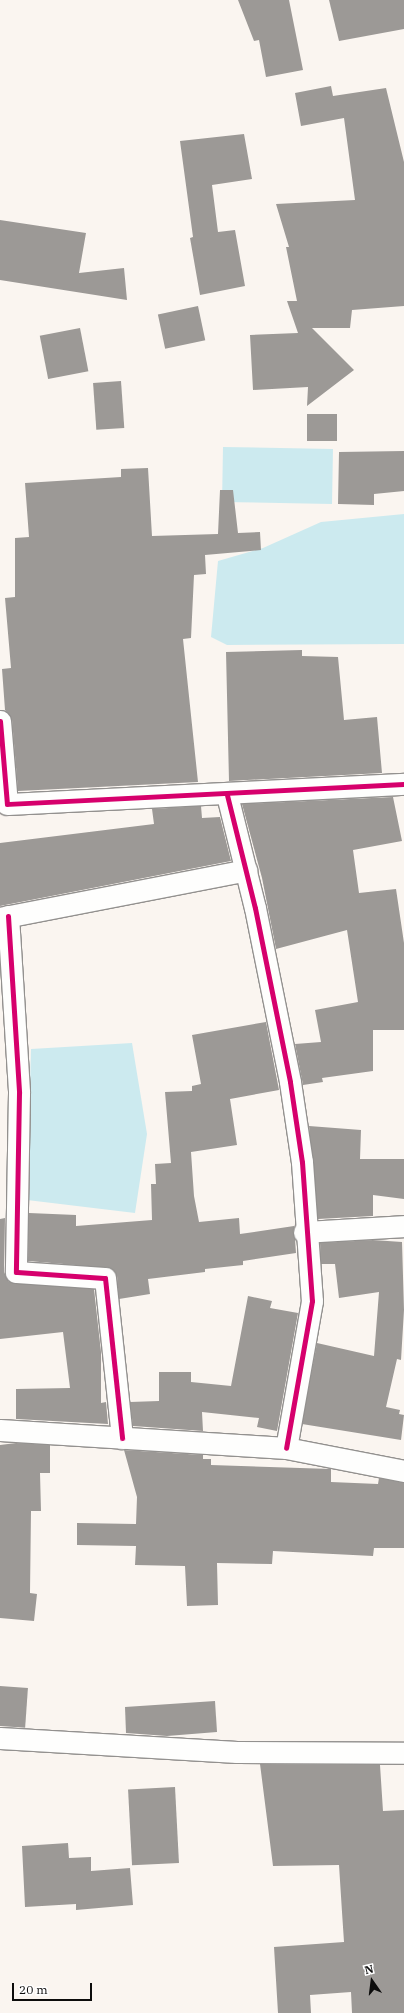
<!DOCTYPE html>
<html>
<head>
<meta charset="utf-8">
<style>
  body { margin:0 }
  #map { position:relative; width:404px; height:2013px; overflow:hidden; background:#faf5f0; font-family:"IBM Plex Serif",serif }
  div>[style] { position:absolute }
  .water>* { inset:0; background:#cceaef; transform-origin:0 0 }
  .building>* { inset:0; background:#9c9996; transform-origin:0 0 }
  .roads { filter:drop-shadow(1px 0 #93918f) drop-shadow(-1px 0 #93918f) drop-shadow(0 1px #93918f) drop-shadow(0 -1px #93918f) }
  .minor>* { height:21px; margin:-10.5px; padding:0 10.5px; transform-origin:10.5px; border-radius:10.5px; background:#fefefd }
  .cycleway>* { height:5px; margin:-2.5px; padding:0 2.5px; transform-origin:2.5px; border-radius:2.5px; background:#d6006c }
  span { translate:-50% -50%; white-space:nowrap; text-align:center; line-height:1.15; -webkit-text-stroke:4px #fff; paint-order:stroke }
  .north { position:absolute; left:352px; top:1961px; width:40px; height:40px; -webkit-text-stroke:3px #fff; paint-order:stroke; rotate:346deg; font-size:11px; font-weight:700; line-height:16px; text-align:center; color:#0c0c0c }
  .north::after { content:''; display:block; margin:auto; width:14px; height:18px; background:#0c0c0c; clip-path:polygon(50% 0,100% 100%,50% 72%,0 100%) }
  .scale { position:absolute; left:12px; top:1983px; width:80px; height:18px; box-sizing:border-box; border:2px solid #0c0c0c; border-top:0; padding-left:5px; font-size:12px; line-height:14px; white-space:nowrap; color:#0c0c0c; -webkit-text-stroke:3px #fff; paint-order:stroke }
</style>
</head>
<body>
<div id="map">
  <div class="water">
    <div style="left:223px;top:447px;width:110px;height:55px;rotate:1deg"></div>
    <div style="clip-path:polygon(404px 514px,404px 644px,227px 645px,211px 637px,218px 561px,263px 548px,321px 522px)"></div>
    <div style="clip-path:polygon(132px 1043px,147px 1134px,135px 1213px,27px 1200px,31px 1049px)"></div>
  </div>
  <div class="building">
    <div style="clip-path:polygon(238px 0,289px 0,303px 70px,266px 77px,259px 40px,254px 41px)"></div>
    <div style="clip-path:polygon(329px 0,404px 0,404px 29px,339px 41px)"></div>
    <div style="clip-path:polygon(331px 86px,333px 96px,386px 88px,404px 162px,404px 306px,352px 310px,350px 328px,312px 328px,354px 370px,307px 406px,308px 387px,253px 390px,250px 335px,298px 333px,287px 301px,297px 301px,286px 247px,289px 247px,276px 204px,355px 200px,344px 118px,301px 126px,295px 93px)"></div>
    <div style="clip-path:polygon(244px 134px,252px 179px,212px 185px,218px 232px,235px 230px,245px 286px,200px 295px,190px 238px,193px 237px,180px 141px)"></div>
    <div style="clip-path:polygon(0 220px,86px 233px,79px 273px,124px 268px,127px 300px,0 280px)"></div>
    <div style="left:198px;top:306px;width:35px;height:41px;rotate:78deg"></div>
    <div style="left:80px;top:328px;width:44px;height:41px;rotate:79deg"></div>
    <div style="left:121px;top:381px;width:47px;height:28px;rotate:86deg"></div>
    <div style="left:307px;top:414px;width:30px;height:27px"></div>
    <div style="clip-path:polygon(404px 451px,404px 491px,374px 494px,374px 505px,338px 504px,339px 452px)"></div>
    <div style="clip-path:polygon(148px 468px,152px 536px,218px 534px,220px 490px,233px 490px,238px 533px,260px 532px,261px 550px,205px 555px,206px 574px,194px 575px,191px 638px,183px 639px,198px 782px,18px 791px,12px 720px,5px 710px,2px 669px,11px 668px,5px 598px,15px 597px,15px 538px,29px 537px,25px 483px,121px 477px,121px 469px)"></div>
    <div style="clip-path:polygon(302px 650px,302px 656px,338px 657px,344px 720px,377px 717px,382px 773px,229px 781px,226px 652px)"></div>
    <div style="clip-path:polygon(393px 797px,402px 841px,353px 850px,359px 893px,396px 889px,404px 943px,404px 1030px,373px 1030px,373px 1071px,322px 1078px,323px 1082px,303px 1085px,295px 1044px,321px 1042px,315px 1010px,358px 1002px,347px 930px,276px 949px,262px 878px,242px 804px)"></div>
    <div style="clip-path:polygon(201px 806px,202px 818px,220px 817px,231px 861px,0 906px,0 843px,154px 824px,152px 809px)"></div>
    <div style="clip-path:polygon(266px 1022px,279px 1090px,230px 1099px,237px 1145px,191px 1152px,194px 1196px,199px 1222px,239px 1218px,240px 1234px,294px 1226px,296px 1253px,243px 1261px,243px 1265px,205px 1269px,205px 1272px,148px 1279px,150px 1294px,119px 1299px,117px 1276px,111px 1268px,28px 1261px,29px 1213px,76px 1215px,76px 1226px,152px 1220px,151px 1184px,156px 1184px,155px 1164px,171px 1163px,165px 1092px,192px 1091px,192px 1086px,201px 1084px,192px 1035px)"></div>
    <div style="clip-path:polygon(309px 1126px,361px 1130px,360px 1159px,404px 1159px,404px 1199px,373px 1195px,373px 1216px,318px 1219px)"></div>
    <div style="clip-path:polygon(5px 1218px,4px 1272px,9px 1282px,94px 1289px,101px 1352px,101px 1403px,106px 1402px,108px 1424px,16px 1419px,16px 1389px,70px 1388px,63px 1332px,0 1339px,0 1219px)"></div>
    <div style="clip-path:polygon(373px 1240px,402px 1242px,404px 1310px,401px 1360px,397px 1359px,386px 1407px,400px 1410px,399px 1414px,404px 1415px,401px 1440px,302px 1424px,317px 1343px,374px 1356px,379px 1292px,339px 1298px,335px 1264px,321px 1264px,320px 1243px)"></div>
    <div style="clip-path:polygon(248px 1296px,272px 1301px,270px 1308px,298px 1313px,277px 1431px,257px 1427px,259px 1418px,202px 1412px,203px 1431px,133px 1426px,130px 1402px,159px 1401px,159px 1372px,191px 1372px,191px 1382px,231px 1386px)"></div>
    <div style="clip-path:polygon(16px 1443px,50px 1445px,50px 1473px,40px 1473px,41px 1511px,31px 1511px,30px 1593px,37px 1594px,34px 1621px,0 1618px,0 1445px)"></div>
    <div style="clip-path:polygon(124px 1450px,203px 1455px,203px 1459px,211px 1459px,211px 1465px,331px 1469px,331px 1482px,378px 1484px,379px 1478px,404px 1483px,404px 1548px,374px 1548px,373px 1556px,273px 1551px,272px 1564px,217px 1563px,218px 1605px,187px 1606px,185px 1566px,135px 1565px,136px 1546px,77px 1545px,77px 1523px,136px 1524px,137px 1497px)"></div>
    <div style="left:0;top:1686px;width:28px;height:40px;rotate:4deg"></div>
    <div style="clip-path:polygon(215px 1701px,217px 1732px,167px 1736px,126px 1733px,125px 1707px)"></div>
    <div style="clip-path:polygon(260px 1764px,380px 1765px,383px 1811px,404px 1810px,404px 2013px,352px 2013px,351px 1992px,310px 1995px,311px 2013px,278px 2013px,274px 1947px,344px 1942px,342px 1912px,339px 1865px,273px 1866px)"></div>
    <div style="left:175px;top:1787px;width:76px;height:47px;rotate:87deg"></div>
    <div style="clip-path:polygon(68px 1843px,69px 1858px,91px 1857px,91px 1871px,130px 1868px,133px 1905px,76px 1910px,76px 1904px,25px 1907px,22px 1846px)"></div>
  </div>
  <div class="roads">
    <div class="minor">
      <div style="left:0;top:721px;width:83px;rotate:85.2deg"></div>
      <div style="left:7px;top:804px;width:398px;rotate:-2.9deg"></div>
      <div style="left:227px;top:795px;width:116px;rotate:76.1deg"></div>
      <div style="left:255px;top:908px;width:177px;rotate:78.6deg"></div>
      <div style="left:290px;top:1082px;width:81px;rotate:81.5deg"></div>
      <div style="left:302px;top:1162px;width:139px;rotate:85.9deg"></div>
      <div style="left:312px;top:1301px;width:149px;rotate:100deg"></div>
      <div style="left:8px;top:916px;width:177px;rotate:86.4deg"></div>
      <div style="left:19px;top:1093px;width:179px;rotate:91deg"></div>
      <div style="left:16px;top:1272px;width:89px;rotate:3.9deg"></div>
      <div style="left:105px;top:1278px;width:161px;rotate:83.9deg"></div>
      <div style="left:0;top:918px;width:251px;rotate:-11deg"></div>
      <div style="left:304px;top:1232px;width:100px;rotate:-3.4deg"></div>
      <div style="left:0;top:1430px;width:287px;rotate:3.6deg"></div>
      <div style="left:286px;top:1448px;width:120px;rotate:11deg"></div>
      <div style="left:0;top:1738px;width:237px;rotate:3.4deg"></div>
      <div style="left:237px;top:1752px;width:167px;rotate:0.3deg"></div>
    </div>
  </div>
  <div class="cycleway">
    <div style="left:0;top:721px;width:83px;rotate:85.2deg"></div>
    <div style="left:7px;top:804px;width:398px;rotate:-2.9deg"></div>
    <div style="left:227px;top:795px;width:116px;rotate:76.1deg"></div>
    <div style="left:255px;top:908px;width:177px;rotate:78.6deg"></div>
    <div style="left:290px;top:1082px;width:81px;rotate:81.5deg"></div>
    <div style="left:302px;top:1162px;width:139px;rotate:85.9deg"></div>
    <div style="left:312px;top:1301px;width:149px;rotate:100deg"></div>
    <div style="left:8px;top:916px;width:177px;rotate:86.4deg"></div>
    <div style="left:19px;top:1093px;width:179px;rotate:91deg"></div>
    <div style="left:16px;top:1272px;width:89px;rotate:3.9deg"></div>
    <div style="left:105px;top:1278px;width:161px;rotate:83.9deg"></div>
  </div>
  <div class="north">N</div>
  <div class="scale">20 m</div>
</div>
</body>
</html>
